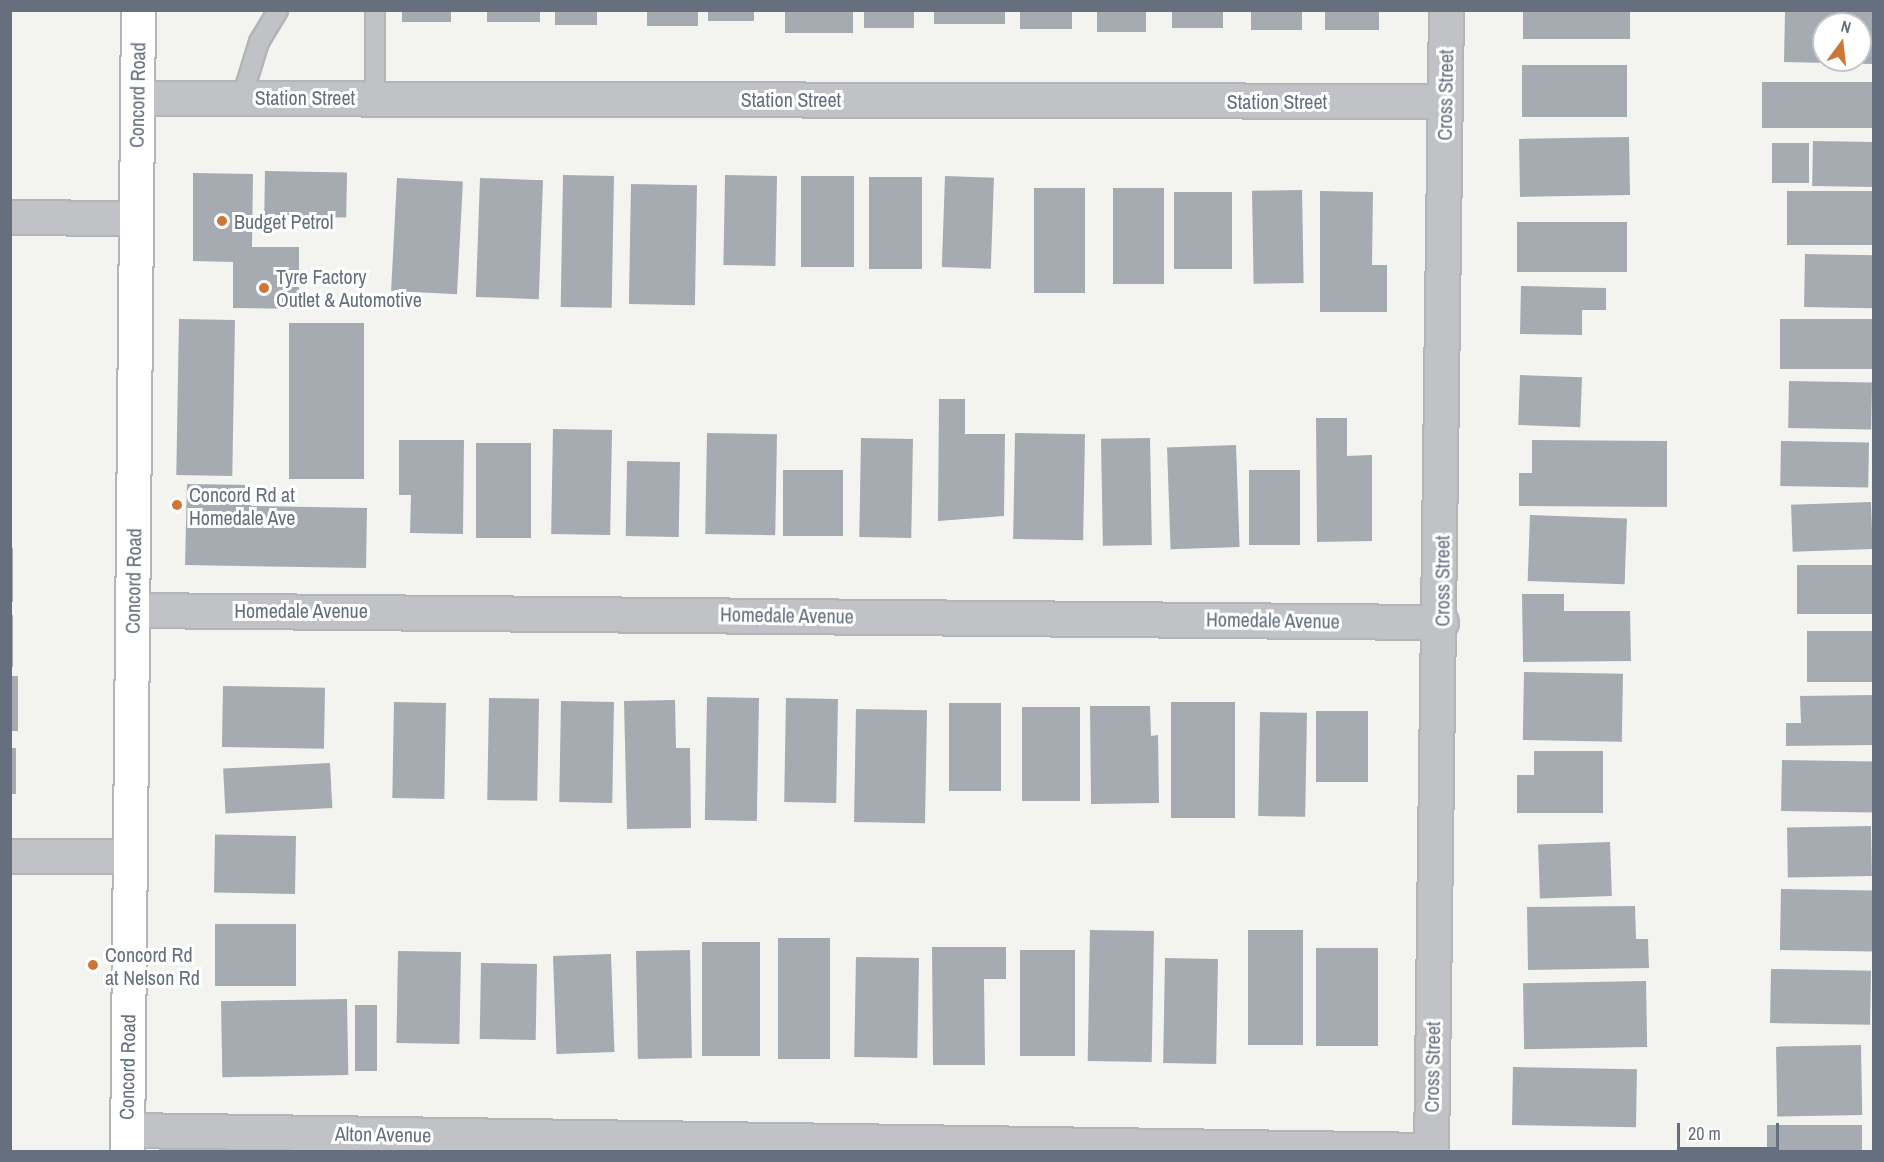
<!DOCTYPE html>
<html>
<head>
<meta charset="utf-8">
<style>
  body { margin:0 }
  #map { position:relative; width:1884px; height:1162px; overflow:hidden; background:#f3f3f0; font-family:"Archivo Narrow",sans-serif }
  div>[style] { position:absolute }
  .building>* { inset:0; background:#a6abb1; transform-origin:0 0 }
  .roads { filter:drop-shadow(2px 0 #b3b5b9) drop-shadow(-2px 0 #b3b5b9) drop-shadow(0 2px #b3b5b9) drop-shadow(0 -2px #b3b5b9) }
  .service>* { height:18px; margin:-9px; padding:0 9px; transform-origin:9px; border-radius:9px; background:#c0c2c5 }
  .minor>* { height:33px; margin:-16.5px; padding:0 16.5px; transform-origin:16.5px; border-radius:16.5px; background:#c0c2c5 }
  .primary>* { height:33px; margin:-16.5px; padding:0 16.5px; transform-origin:16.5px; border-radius:16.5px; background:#fff }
  .dots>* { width:16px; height:16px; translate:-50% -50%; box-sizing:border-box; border:3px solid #fff; border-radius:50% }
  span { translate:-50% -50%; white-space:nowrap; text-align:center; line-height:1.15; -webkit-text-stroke:6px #fff; paint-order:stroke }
  .street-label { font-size:20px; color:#666f7d }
  .poi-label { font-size:20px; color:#666f7d }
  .left { translate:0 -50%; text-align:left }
  .frame { position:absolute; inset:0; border:12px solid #666f7d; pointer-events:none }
  .north { position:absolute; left:1812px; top:12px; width:60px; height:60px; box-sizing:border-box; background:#fff; border:2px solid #c2c5cb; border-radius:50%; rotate:15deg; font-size:16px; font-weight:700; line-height:24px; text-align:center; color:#666f7d }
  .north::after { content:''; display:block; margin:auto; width:21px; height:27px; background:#cd7637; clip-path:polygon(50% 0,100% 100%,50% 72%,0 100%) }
  .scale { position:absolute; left:1677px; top:1123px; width:102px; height:27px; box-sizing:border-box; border:3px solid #666f7d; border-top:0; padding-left:8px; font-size:18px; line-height:21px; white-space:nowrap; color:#666f7d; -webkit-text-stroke:4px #fff; paint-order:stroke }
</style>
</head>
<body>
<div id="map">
  <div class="building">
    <div style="left:402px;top:10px;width:49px;height:12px"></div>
    <div style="left:487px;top:10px;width:53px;height:12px"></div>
    <div style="left:555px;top:10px;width:42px;height:15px"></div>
    <div style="left:647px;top:10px;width:51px;height:16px"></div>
    <div style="left:708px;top:10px;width:46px;height:11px"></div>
    <div style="left:785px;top:10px;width:68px;height:23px"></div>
    <div style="left:864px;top:10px;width:50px;height:18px"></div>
    <div style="left:934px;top:10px;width:71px;height:14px"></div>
    <div style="left:1020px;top:10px;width:52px;height:19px"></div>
    <div style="left:1097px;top:10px;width:49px;height:22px"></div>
    <div style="left:1172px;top:10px;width:51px;height:18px"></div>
    <div style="left:1251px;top:10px;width:51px;height:20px"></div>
    <div style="left:1325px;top:10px;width:54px;height:20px"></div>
    <div style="left:1523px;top:10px;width:107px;height:29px"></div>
    <div style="clip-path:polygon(evenodd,1785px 10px,1874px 11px,1874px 64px,1784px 62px,1785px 10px,1824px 24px,1860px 24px,1860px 60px,1824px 60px,1824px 24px)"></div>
    <div style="left:1522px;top:65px;width:105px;height:52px"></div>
    <div style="left:1874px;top:82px;width:46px;height:112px;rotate:90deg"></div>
    <div style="left:1629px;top:137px;width:58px;height:110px;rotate:89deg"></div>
    <div style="left:1813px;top:141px;width:61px;height:45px;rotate:1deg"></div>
    <div style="left:1772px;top:143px;width:37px;height:40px"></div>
    <div style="left:265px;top:171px;width:82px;height:45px;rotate:1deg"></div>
    <div style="clip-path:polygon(193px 173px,253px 174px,252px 247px,299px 247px,299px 309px,233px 308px,233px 262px,193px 261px)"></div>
    <div style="left:563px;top:175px;width:51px;height:132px;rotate:1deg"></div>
    <div style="left:725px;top:175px;width:52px;height:90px;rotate:1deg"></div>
    <div style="left:801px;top:176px;width:53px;height:91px"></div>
    <div style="left:945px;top:176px;width:49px;height:91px;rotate:2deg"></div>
    <div style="left:869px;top:177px;width:53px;height:92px"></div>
    <div style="left:397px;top:178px;width:66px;height:113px;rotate:3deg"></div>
    <div style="left:480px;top:178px;width:63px;height:119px;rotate:2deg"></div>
    <div style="left:631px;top:184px;width:66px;height:120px;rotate:1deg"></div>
    <div style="left:1034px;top:188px;width:51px;height:105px"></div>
    <div style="left:1113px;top:188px;width:51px;height:96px"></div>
    <div style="left:1302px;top:190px;width:93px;height:50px;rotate:89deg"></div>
    <div style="clip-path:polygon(1320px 191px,1373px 192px,1372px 265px,1387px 265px,1387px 312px,1320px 312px)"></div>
    <div style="left:1874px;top:191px;width:54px;height:87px;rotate:90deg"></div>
    <div style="left:1174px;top:192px;width:58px;height:77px"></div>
    <div style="left:1627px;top:222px;width:50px;height:110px;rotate:90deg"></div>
    <div style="left:1805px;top:254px;width:69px;height:53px;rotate:1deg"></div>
    <div style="clip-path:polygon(1521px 286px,1606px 288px,1606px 310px,1582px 310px,1582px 335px,1520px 334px)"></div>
    <div style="left:179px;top:319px;width:56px;height:156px;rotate:1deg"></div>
    <div style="left:1874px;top:319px;width:50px;height:94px;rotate:90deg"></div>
    <div style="left:289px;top:323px;width:75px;height:156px"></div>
    <div style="left:1520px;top:375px;width:62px;height:50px;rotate:2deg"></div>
    <div style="left:1789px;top:381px;width:83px;height:47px;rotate:1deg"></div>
    <div style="clip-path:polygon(939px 399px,965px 399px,965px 434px,1005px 434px,1004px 516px,938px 521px)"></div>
    <div style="clip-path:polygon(1316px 418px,1347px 418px,1347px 456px,1372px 455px,1372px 541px,1317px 542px)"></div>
    <div style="left:553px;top:429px;width:59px;height:105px;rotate:1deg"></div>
    <div style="left:707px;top:433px;width:70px;height:101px;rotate:1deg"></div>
    <div style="left:1015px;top:433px;width:70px;height:106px;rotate:1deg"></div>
    <div style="left:861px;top:438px;width:52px;height:99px;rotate:1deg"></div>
    <div style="left:1150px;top:438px;width:107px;height:49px;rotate:89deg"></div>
    <div style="clip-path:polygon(399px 440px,464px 440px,463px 534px,410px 533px,411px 495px,399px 495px)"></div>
    <div style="clip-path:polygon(1532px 440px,1667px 441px,1667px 507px,1519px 506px,1519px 473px,1532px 473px)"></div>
    <div style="left:1781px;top:441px;width:88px;height:45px;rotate:1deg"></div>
    <div style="left:476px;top:443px;width:55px;height:95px"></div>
    <div style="left:1236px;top:445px;width:102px;height:69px;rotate:88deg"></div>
    <div style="left:627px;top:461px;width:53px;height:75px;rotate:1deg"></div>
    <div style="left:783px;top:470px;width:60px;height:66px"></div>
    <div style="left:1249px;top:470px;width:51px;height:75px"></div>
    <div style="clip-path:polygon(187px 484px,251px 485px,251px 506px,367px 508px,366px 568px,185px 565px)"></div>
    <div style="left:1871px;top:502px;width:47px;height:80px;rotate:88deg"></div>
    <div style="left:1530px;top:515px;width:97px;height:66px;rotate:2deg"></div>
    <div style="left:10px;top:548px;width:3px;height:54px"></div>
    <div style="left:1874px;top:565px;width:49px;height:77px;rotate:90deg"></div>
    <div style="clip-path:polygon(1522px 594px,1564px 594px,1564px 611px,1630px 611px,1631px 661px,1523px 662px)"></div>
    <div style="left:10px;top:615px;width:3px;height:52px"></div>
    <div style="left:1807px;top:631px;width:67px;height:51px"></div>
    <div style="left:1524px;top:672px;width:99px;height:68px;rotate:1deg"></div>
    <div style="left:10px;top:676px;width:8px;height:55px"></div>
    <div style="left:223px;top:686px;width:102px;height:61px;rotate:1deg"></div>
    <div style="clip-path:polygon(1874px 695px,1874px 745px,1786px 746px,1786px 723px,1801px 723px,1800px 696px)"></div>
    <div style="left:707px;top:697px;width:52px;height:123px;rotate:1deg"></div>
    <div style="left:489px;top:698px;width:50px;height:102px;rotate:1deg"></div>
    <div style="left:786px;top:698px;width:52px;height:104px;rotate:1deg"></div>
    <div style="clip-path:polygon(675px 700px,676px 748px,690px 748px,691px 828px,627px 829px,624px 701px)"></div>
    <div style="left:561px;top:701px;width:53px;height:101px;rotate:1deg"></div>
    <div style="left:394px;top:702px;width:52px;height:96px;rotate:1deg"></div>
    <div style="left:1171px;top:702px;width:64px;height:116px"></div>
    <div style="left:949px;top:703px;width:52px;height:88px"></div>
    <div style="clip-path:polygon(1090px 706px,1150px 706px,1151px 736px,1158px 735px,1159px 803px,1091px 804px)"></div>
    <div style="left:1022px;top:707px;width:58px;height:94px"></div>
    <div style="left:856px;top:709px;width:71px;height:113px;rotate:1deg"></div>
    <div style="left:1316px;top:711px;width:52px;height:71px"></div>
    <div style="left:1260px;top:712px;width:47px;height:104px;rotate:1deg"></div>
    <div style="left:10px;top:748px;width:6px;height:46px"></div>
    <div style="clip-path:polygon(1534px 751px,1603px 751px,1603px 813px,1517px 813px,1517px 775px,1534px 775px)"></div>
    <div style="left:1782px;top:760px;width:92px;height:51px;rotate:1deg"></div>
    <div style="left:330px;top:763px;width:45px;height:107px;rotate:87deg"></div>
    <div style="left:1871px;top:826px;width:50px;height:84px;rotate:89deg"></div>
    <div style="left:296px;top:836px;width:58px;height:81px;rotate:91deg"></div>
    <div style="left:1610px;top:842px;width:54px;height:72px;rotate:88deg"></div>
    <div style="left:1781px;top:889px;width:92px;height:61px;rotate:1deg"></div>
    <div style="clip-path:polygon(1635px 906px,1636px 939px,1648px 939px,1649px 968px,1528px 970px,1527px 907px)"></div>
    <div style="left:215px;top:924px;width:81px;height:62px"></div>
    <div style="left:1090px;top:930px;width:64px;height:131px;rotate:1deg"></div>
    <div style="left:1248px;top:930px;width:55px;height:115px"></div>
    <div style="left:778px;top:938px;width:52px;height:121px"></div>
    <div style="left:702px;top:942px;width:58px;height:114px"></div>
    <div style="clip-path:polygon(932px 947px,1006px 947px,1006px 979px,984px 979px,985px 1065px,933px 1065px)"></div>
    <div style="left:1316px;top:948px;width:62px;height:98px"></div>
    <div style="left:690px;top:950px;width:108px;height:54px;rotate:89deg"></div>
    <div style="left:1020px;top:950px;width:55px;height:106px"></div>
    <div style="left:398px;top:951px;width:63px;height:92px;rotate:1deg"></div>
    <div style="left:611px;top:954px;width:98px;height:58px;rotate:88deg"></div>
    <div style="left:856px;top:957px;width:63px;height:100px;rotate:1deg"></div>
    <div style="left:1165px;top:958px;width:53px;height:105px;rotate:1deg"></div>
    <div style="left:481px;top:963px;width:56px;height:76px;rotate:1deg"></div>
    <div style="left:1771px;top:969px;width:100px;height:54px;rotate:1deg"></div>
    <div style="left:1646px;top:981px;width:66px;height:123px;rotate:89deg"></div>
    <div style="left:347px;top:999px;width:76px;height:126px;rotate:89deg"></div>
    <div style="left:355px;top:1005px;width:22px;height:66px"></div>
    <div style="left:1861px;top:1045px;width:70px;height:85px;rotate:89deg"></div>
    <div style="left:1513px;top:1067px;width:124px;height:58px;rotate:1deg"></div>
    <div style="left:1862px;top:1125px;width:27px;height:95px;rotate:90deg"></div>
  </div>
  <div class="roads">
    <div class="service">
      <div style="left:375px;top:10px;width:88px;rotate:90deg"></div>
      <div style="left:242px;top:97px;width:58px;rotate:-72.8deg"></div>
      <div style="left:259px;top:42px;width:37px;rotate:-59deg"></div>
    </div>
    <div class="minor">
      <div style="left:137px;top:98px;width:1308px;rotate:0.13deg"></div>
      <div style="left:10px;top:217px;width:126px;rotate:0.5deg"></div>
      <div style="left:132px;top:610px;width:1309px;rotate:0.53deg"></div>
      <div style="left:10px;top:856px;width:120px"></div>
      <div style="left:127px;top:1130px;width:1304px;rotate:0.88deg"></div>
      <div style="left:1431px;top:1152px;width:1142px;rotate:-89.25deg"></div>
    </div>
    <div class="primary">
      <div style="left:127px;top:1152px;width:1142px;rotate:-89.45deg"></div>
    </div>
  </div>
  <div class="dots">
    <div style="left:222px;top:221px;background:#cd7637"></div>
    <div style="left:264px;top:288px;background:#cd7637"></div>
    <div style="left:177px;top:505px;background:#cd7637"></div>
    <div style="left:93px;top:965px;background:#cd7637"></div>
  </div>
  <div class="street-label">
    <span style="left:137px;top:95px;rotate:-89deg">Concord Road</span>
    <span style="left:1445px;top:95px;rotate:-89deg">Cross Street</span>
    <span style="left:305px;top:97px">Station Street</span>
    <span style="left:791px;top:99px">Station Street</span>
    <span style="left:1277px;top:101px">Station Street</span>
    <span style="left:133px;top:581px;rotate:-89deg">Concord Road</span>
    <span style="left:1442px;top:581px;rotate:-90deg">Cross Street</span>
    <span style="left:301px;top:610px">Homedale Avenue</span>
    <span style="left:787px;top:615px;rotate:1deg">Homedale Avenue</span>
    <span style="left:1273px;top:620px;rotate:1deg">Homedale Avenue</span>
    <span style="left:127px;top:1067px;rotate:-89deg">Concord Road</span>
    <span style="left:1432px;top:1067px;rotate:-89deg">Cross Street</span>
    <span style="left:383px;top:1134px;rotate:1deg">Alton Avenue</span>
  </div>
  <div class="poi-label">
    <span class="left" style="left:234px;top:221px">Budget Petrol</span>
    <span class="left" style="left:276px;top:288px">Tyre Factory<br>Outlet &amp; Automotive</span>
    <span class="left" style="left:189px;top:506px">Concord Rd at<br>Homedale Ave</span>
    <span class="left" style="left:105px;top:966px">Concord Rd<br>at Nelson Rd</span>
  </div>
  <div class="frame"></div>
  <div class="north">N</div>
  <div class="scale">20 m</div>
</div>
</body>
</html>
